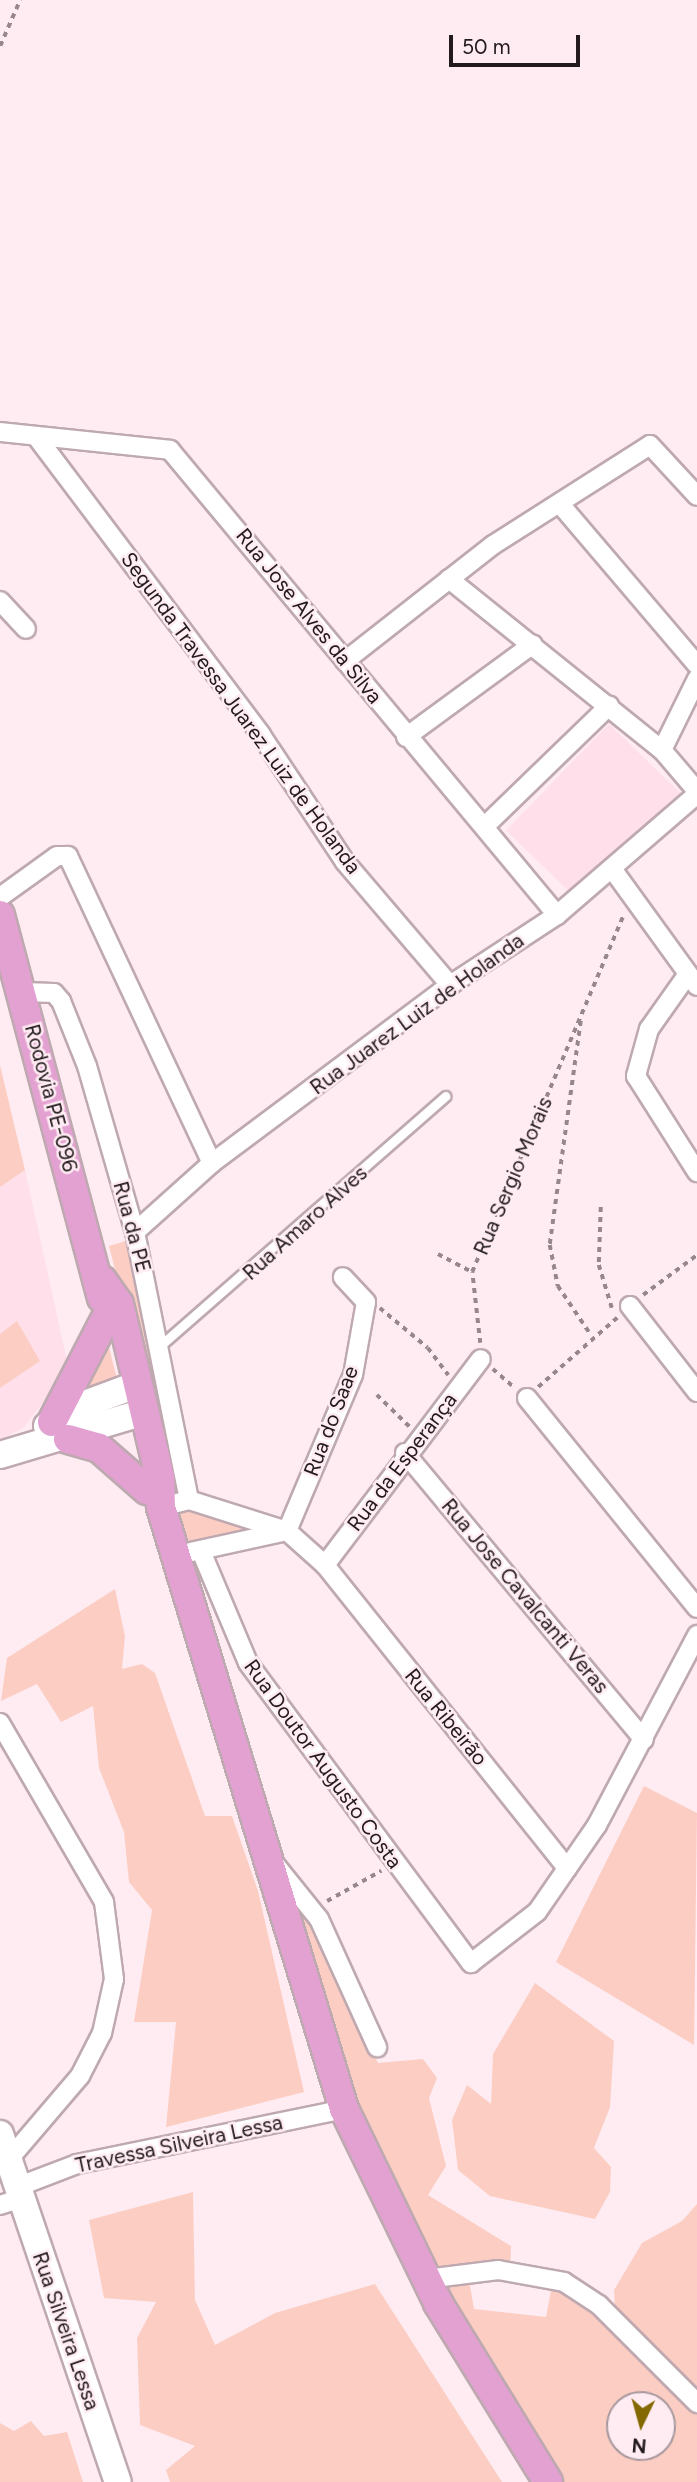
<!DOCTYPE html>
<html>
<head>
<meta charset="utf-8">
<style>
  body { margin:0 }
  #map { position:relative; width:697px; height:2482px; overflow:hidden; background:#ffecf2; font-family:Figtree,sans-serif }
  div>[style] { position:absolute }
  .built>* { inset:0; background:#ffdfe9; transform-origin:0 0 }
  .green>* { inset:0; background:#fccec3 }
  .path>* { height:3.5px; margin-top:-1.75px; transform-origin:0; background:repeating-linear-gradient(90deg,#95878c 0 5px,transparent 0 10px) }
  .roads { filter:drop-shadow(2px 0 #bfa9b0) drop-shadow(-2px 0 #bfa9b0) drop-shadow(0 2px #bfa9b0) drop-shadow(0 -2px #bfa9b0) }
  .lane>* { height:9px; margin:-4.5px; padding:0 4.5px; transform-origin:4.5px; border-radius:4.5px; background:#fff }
  .street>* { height:18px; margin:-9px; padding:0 9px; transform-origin:9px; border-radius:9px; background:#fff }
  .secondary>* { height:26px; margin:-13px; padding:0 13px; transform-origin:13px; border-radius:13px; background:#fff }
  .primary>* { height:28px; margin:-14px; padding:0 14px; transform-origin:14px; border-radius:14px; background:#e3a1d2 }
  span { translate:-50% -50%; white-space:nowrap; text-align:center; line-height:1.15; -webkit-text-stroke:5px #ffecf2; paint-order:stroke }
  .street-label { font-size:21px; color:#221a1d }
  .north { position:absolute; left:606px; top:2391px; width:70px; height:70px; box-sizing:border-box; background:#ffecf2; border:2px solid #a7989d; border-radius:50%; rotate:185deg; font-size:19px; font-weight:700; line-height:28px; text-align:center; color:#221a1d }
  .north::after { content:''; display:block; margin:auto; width:24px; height:32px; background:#846801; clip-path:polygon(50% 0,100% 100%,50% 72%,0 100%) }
  .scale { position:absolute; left:449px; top:35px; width:131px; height:32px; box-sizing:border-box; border:4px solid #221a1d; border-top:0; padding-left:9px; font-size:21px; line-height:24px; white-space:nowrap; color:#221a1d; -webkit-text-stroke:5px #ffecf2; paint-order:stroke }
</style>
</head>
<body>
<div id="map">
  <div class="built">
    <div style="left:609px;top:724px;width:100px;height:148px;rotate:44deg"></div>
    <div style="clip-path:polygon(25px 1170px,69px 1370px,23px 1428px,0 1440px,0 1187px)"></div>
  </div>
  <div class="green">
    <div style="clip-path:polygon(0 1065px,25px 1170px,0 1187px)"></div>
    <div style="clip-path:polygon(129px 1240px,182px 1472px,168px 1476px,109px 1246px)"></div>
    <div style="clip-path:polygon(17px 1321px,40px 1361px,0 1388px,0 1334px)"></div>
    <div style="clip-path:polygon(105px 1332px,121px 1394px,68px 1399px)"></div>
    <div style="clip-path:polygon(191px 1505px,250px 1525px,253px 1531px,186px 1547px,175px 1508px)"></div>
    <div style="clip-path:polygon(115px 1589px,125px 1636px,122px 1669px,142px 1664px,155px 1673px,205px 1816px,232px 1816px,258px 1891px,304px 2092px,166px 2127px,176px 2022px,134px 2022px,152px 1910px,129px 1882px,124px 1832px,99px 1768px,93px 1706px,61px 1722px,37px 1684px,1px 1701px,7px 1658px)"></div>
    <div style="clip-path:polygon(644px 1786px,697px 1813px,694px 2045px,556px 1962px)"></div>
    <div style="clip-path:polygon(evenodd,281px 1887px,309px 1925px,378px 2063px,423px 2059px,437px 2078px,429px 2098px,446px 2166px,428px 2195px,511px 2246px,510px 2276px,469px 2280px,474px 2309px,546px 2317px,552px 2285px,603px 2316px,697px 2407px,697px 2482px,553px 2482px,400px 2238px,281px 1887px,620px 2405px,662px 2405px,662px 2447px,620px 2447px,620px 2405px)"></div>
    <div style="clip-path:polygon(535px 1983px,614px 2041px,610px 2107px,594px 2148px,611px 2167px,610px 2192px,595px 2219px,490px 2196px,458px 2170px,452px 2120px,467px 2085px,491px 2104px,493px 2054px)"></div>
    <div style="clip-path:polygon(193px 2192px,195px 2300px,215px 2345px,275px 2313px,375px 2284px,502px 2482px,170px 2482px,166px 2470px,195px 2446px,140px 2425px,137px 2338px,156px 2302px,104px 2298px,89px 2220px)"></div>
    <div style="clip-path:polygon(697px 2204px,697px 2403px,615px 2312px,614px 2290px,642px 2243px,682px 2221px)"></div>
    <div style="clip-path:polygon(31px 2421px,44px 2436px,67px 2432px,83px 2482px,0 2482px,0 2423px,14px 2431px)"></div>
  </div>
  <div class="path">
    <div style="left:0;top:46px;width:50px;rotate:-66.5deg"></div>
    <div style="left:581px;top:1021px;width:226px;rotate:97.9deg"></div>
    <div style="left:550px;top:1245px;width:42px;rotate:79deg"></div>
    <div style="left:558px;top:1286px;width:59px;rotate:56deg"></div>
    <div style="left:601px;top:1207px;width:58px;rotate:92deg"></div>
    <div style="left:599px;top:1265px;width:45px;rotate:73.2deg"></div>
    <div style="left:438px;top:1254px;width:38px;rotate:28deg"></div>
    <div style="left:643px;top:1295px;width:67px;rotate:-36.5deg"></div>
    <div style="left:380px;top:1308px;width:62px;rotate:39.8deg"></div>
    <div style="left:428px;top:1348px;width:34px;rotate:53deg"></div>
    <div style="left:480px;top:1343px;width:71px;rotate:-96.4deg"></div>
    <div style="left:472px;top:1272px;width:389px;rotate:-67deg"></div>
    <div style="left:493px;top:1369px;width:28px;rotate:41deg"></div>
    <div style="left:538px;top:1387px;width:108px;rotate:-41.2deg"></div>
    <div style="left:377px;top:1395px;width:46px;rotate:44.1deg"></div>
    <div style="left:327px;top:1901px;width:62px;rotate:-29.1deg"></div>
  </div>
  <div class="roads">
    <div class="lane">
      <div style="left:161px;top:1345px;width:378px;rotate:-41.2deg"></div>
    </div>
    <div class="street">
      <div style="left:0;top:432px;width:171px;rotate:6deg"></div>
      <div style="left:170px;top:450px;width:605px;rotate:50.23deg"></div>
      <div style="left:36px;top:436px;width:374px;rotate:53deg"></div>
      <div style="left:261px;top:735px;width:152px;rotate:56.5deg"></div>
      <div style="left:345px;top:862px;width:162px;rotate:49.5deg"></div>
      <div style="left:560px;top:504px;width:211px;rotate:49.6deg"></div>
      <div style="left:449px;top:579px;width:273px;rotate:38.8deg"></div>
      <div style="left:662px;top:750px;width:54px;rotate:49.5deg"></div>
      <div style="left:0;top:601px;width:38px;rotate:47deg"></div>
      <div style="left:345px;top:661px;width:188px;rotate:-38.1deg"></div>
      <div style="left:493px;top:545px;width:186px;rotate:-32.5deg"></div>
      <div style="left:650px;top:445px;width:69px;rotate:47.3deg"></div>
      <div style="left:406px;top:737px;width:157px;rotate:-36.2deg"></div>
      <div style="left:662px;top:750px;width:79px;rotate:-63.8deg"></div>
      <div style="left:485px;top:826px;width:173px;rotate:-44.1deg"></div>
      <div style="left:613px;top:870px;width:143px;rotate:54.1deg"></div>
      <div style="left:0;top:897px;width:70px;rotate:-35.7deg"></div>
      <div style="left:57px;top:856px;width:11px"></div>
      <div style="left:68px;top:856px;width:339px;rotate:64.9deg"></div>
      <div style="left:688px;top:974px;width:67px;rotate:125.3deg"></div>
      <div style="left:649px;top:1029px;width:49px;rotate:105.5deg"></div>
      <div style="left:636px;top:1076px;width:114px;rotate:57.6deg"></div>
      <div style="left:22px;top:992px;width:32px;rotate:2deg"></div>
      <div style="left:54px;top:993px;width:11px;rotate:49deg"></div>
      <div style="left:61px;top:1001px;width:70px;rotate:68.2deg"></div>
      <div style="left:87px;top:1066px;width:173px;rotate:73.9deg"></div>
      <div style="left:135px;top:1232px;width:273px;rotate:78.6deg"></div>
      <div style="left:135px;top:1232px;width:103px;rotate:-41.9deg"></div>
      <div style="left:212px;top:1163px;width:297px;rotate:-36.8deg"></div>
      <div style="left:450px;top:985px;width:128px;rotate:-33.2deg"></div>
      <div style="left:557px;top:915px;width:185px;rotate:-40.8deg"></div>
      <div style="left:630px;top:1306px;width:109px;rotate:52.1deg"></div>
      <div style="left:527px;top:1398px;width:270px;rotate:51deg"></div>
      <div style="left:405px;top:1453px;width:373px;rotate:50.2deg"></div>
      <div style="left:161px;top:1507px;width:29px;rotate:-14deg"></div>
      <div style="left:189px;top:1500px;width:103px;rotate:17.6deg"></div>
      <div style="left:287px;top:1531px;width:51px;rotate:41.8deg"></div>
      <div style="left:325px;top:1565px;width:388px;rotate:51.4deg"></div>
      <div style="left:287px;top:1531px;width:169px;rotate:-67.1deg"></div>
      <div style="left:353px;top:1375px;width:74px;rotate:-79.9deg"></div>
      <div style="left:366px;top:1302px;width:34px;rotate:-133deg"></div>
      <div style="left:201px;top:1551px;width:121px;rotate:67.2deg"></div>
      <div style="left:248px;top:1663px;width:374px;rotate:53.4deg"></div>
      <div style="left:471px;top:1963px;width:83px;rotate:-37.7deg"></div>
      <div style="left:537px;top:1912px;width:106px;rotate:-55.4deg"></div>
      <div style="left:597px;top:1825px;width:215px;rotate:-62.2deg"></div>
      <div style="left:191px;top:1552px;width:94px;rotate:-12.3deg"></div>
      <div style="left:325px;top:1565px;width:258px;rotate:-52.9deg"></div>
      <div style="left:0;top:1723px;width:207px;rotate:59.8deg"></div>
      <div style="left:104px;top:1902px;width:78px;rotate:82.6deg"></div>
      <div style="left:114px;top:1979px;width:55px;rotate:102.5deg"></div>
      <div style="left:102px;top:2033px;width:48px;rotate:117.1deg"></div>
      <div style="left:80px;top:2076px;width:118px;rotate:130.5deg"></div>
      <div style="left:273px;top:1862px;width:73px;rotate:51.1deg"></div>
      <div style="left:319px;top:1919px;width:141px;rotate:65.6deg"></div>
      <div style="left:17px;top:2187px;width:64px;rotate:-21deg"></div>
      <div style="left:77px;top:2164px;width:273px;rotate:-11.6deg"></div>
      <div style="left:0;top:2205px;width:22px;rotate:-18deg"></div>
      <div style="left:426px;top:2279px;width:73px;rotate:-7.1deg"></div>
      <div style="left:498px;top:2270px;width:67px;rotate:10.3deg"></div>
      <div style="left:564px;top:2282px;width:42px;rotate:33.3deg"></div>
      <div style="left:599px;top:2305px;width:139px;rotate:45deg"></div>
    </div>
    <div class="secondary">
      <div style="left:47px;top:1426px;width:32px;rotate:-34deg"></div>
      <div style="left:74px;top:1408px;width:66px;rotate:-20.4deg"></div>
      <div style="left:0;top:1455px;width:147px;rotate:-16.6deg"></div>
      <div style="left:0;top:2134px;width:367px;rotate:71.3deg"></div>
    </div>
    <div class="primary">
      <div style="left:0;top:915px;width:396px;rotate:75.1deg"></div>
      <div style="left:102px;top:1280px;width:29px;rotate:55deg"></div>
      <div style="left:119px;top:1304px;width:179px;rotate:76.7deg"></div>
      <div style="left:160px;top:1478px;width:29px;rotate:88deg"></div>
      <div style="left:161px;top:1507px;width:629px;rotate:73.09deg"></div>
      <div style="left:344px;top:2109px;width:216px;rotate:64.1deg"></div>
      <div style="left:438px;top:2303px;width:210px;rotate:58.4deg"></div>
      <div style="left:52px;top:1422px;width:117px;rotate:-62.6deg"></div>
      <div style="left:68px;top:1439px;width:32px;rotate:16deg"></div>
      <div style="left:99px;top:1448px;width:64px;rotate:41.2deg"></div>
    </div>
  </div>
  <div class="street-label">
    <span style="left:309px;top:616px;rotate:51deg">Rua Jose Alves da Silva</span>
    <span style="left:241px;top:713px;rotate:54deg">Segunda Travessa Juarez Luiz de Holanda</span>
    <span style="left:417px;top:1014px;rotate:-36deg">Rua Juarez Luiz de Holanda</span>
    <span style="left:51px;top:1098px;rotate:75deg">Rodovia PE-096</span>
    <span style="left:513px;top:1176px;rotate:-67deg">Rua Sergio Morais</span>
    <span style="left:305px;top:1223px;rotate:-42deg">Rua Amaro Alves</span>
    <span style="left:132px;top:1227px;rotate:75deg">Rua da PE</span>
    <span style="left:331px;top:1421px;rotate:-69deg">Rua do Saae</span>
    <span style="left:402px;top:1462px;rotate:-53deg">Rua da Esperança</span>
    <span style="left:525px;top:1596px;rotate:50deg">Rua Jose Cavalcanti Veras</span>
    <span style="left:446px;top:1717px;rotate:51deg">Rua Ribeirão</span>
    <span style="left:323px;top:1764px;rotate:54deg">Rua Doutor Augusto Costa</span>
    <span style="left:179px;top:2144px;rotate:-12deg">Travessa Silveira Lessa</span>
    <span style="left:66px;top:2331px;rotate:71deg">Rua Silveira Lessa</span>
  </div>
  <div class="north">N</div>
  <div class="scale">50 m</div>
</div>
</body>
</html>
